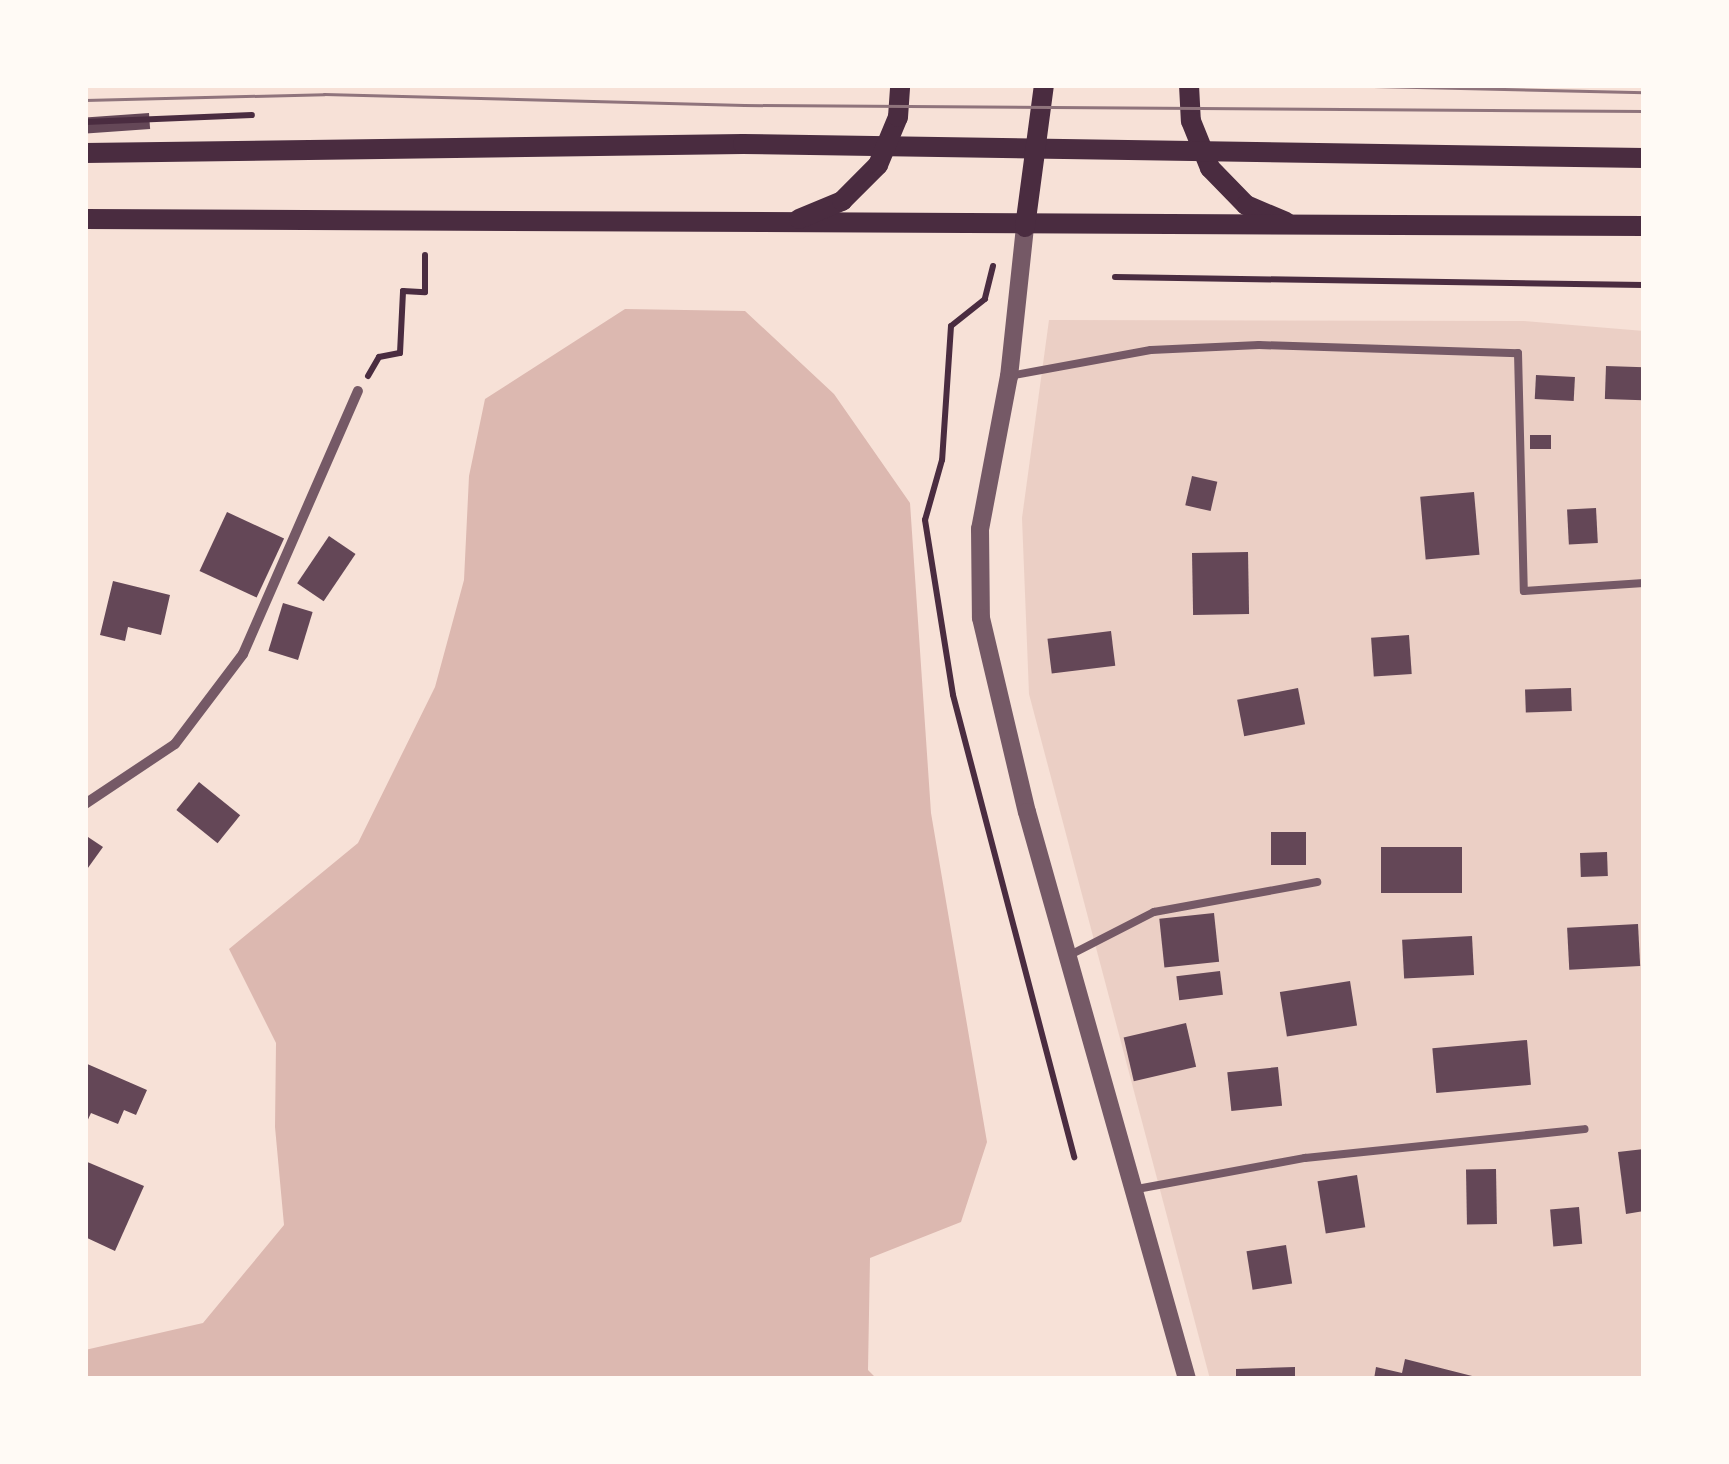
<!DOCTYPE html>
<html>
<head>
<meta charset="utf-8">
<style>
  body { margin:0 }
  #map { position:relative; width:1729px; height:1464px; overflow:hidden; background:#f7e1d7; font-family:"DM Sans",sans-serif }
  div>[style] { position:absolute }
  .green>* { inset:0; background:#ebcfc5 }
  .water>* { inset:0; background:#dcb8b0 }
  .building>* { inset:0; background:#644757; transform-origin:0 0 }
  .path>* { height:6px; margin:-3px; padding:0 3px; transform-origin:3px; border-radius:3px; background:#4a2c40 }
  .service>* { height:8px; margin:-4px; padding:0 4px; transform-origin:4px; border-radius:4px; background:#755966 }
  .minor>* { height:10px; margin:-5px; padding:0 5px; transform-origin:5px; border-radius:5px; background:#755966 }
  .tertiary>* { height:18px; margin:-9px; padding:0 9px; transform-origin:9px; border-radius:9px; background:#755966 }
  .secondary>* { height:20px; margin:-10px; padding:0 10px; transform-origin:10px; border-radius:10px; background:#4a2c40 }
  .tram>* { height:2.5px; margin:-1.25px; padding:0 1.25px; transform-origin:1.25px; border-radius:1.25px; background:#8f747c }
  span { translate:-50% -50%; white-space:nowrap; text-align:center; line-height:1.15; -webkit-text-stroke:10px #fffaf5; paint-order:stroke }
  .frame { position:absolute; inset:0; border:88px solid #fffaf5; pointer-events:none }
</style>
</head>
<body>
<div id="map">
  <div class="green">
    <div style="clip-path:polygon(1049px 320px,1524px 321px,1644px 331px,1644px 1379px,1210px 1379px,1029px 694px,1022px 518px)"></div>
  </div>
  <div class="water">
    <div style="clip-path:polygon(625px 309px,745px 311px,834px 394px,910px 503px,931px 813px,987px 1142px,961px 1222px,870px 1258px,868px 1370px,877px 1379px,85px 1379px,85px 1350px,203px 1323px,284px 1225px,275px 1127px,276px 1043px,229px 949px,358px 843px,435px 687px,464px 580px,469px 476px,485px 399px)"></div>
  </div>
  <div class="building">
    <div style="left:149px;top:113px;width:16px;height:64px;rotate:86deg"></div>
    <div style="left:1606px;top:366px;width:38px;height:33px;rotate:2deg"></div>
    <div style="left:1536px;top:375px;width:39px;height:24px;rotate:3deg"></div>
    <div style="left:1551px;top:435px;width:14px;height:21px;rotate:90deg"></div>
    <div style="left:1192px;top:476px;width:26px;height:30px;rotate:13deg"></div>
    <div style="left:1474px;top:492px;width:63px;height:54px;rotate:85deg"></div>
    <div style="left:1596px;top:508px;width:35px;height:29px;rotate:87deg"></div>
    <div style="left:227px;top:512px;width:63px;height:65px;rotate:25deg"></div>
    <div style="left:329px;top:536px;width:32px;height:57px;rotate:34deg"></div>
    <div style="left:1248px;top:552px;width:62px;height:56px;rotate:89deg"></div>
    <div style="clip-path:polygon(113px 581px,170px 595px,161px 635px,128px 627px,125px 641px,100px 635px)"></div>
    <div style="left:283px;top:603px;width:31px;height:50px;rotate:17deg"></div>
    <div style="left:1111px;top:631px;width:35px;height:64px;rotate:83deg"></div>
    <div style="left:1409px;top:635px;width:39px;height:38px;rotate:86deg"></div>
    <div style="left:1298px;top:688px;width:37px;height:62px;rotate:79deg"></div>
    <div style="left:1571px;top:688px;width:23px;height:46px;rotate:88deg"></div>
    <div style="left:199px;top:782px;width:53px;height:36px;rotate:39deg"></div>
    <div style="left:1271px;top:832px;width:35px;height:33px"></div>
    <div style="clip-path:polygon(85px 835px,103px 847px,85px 872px)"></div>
    <div style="left:1381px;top:847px;width:81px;height:46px"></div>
    <div style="left:1607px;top:852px;width:24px;height:27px;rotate:88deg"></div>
    <div style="left:1214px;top:913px;width:49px;height:55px;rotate:84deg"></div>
    <div style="left:1638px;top:924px;width:42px;height:71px;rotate:87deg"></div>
    <div style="left:1472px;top:936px;width:39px;height:70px;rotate:87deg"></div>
    <div style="left:1220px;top:971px;width:24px;height:44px;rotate:83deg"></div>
    <div style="left:1350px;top:981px;width:45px;height:71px;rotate:81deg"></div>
    <div style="left:1186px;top:1023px;width:45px;height:64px;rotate:77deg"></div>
    <div style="left:1527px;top:1040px;width:45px;height:95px;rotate:85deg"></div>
    <div style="clip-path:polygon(85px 1063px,147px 1090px,136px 1115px,124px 1110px,118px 1124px,91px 1113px,85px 1126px)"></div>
    <div style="left:1278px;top:1067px;width:39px;height:51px;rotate:84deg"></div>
    <div style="clip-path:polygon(1644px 1149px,1644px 1211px,1626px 1214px,1618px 1152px)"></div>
    <div style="clip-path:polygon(85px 1161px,144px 1186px,115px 1251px,85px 1237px)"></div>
    <div style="left:1496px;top:1169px;width:55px;height:30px;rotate:89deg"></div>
    <div style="left:1357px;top:1175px;width:53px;height:40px;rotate:81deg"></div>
    <div style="left:1579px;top:1207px;width:37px;height:29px;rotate:85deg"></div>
    <div style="left:1286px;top:1245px;width:39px;height:40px;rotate:81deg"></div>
    <div style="clip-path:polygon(1405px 1359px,1480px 1378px,1480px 1379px,1374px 1379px,1376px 1367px,1402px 1373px)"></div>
    <div style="clip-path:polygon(1295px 1367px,1295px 1379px,1236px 1379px,1236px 1369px)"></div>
  </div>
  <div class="path">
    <div style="left:85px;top:122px;width:167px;rotate:-2.4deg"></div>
    <div style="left:993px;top:266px;width:34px;rotate:104deg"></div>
    <div style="left:985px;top:299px;width:43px;rotate:141.5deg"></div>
    <div style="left:951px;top:326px;width:134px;rotate:93.8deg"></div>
    <div style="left:942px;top:460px;width:62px;rotate:105.8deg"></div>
    <div style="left:925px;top:520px;width:177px;rotate:80.9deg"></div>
    <div style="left:953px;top:695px;width:478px;rotate:75.3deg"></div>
    <div style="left:1115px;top:277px;width:529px;rotate:0.87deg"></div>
    <div style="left:368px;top:376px;width:22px;rotate:-60deg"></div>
    <div style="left:379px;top:357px;width:21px;rotate:-11deg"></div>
    <div style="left:400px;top:353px;width:62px;rotate:-87.2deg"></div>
    <div style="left:403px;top:291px;width:22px;rotate:3deg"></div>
    <div style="left:425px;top:292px;width:37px;rotate:-90deg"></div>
  </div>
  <div class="service">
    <div style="left:1009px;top:376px;width:144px;rotate:-10.4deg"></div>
    <div style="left:1151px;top:350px;width:108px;rotate:-2.7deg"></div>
    <div style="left:1259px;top:345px;width:259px;rotate:1.8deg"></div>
    <div style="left:1518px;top:353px;width:238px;rotate:88.6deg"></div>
    <div style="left:1524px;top:591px;width:120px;rotate:-3.8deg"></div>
    <div style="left:1068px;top:956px;width:97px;rotate:-27.1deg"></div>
    <div style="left:1154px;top:912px;width:166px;rotate:-10.4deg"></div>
    <div style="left:1137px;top:1189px;width:171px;rotate:-10.5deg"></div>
    <div style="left:1305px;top:1158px;width:281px;rotate:-5.9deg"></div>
  </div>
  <div class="minor">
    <div style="left:85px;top:804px;width:108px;rotate:-33.7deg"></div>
    <div style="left:175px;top:744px;width:113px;rotate:-52.9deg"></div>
    <div style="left:243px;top:654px;width:287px;rotate:-66.4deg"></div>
  </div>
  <div class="tertiary">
    <div style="left:1025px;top:227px;width:150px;rotate:96.1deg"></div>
    <div style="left:1009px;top:376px;width:156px;rotate:100.7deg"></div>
    <div style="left:980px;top:529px;width:89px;rotate:89.4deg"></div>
    <div style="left:981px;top:618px;width:199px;rotate:76.7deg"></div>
    <div style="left:1027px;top:812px;width:589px;rotate:74.24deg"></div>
  </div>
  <div class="secondary">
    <div style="left:1189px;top:85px;width:36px;rotate:87deg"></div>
    <div style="left:1191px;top:121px;width:51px;rotate:68deg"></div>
    <div style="left:1210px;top:168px;width:52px;rotate:45.8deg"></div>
    <div style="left:1246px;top:205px;width:43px;rotate:23deg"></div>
    <div style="left:85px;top:153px;width:658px;rotate:-0.78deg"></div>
    <div style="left:743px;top:144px;width:901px;rotate:0.89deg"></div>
    <div style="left:85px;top:219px;width:1559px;rotate:0.26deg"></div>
    <div style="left:799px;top:219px;width:47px;rotate:-22.7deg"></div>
    <div style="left:842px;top:201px;width:51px;rotate:-45deg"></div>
    <div style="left:878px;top:165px;width:52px;rotate:-67.4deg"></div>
    <div style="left:898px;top:117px;width:32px;rotate:-86deg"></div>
    <div style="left:1025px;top:227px;width:143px;rotate:-82.4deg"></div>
  </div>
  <div class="tram">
    <div style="left:1330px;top:85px;width:314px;rotate:1.3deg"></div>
    <div style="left:85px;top:100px;width:239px;rotate:-1.4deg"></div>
    <div style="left:324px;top:94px;width:420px;rotate:1.5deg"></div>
    <div style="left:744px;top:105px;width:900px;rotate:0.38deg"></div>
  </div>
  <div class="frame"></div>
</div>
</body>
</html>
